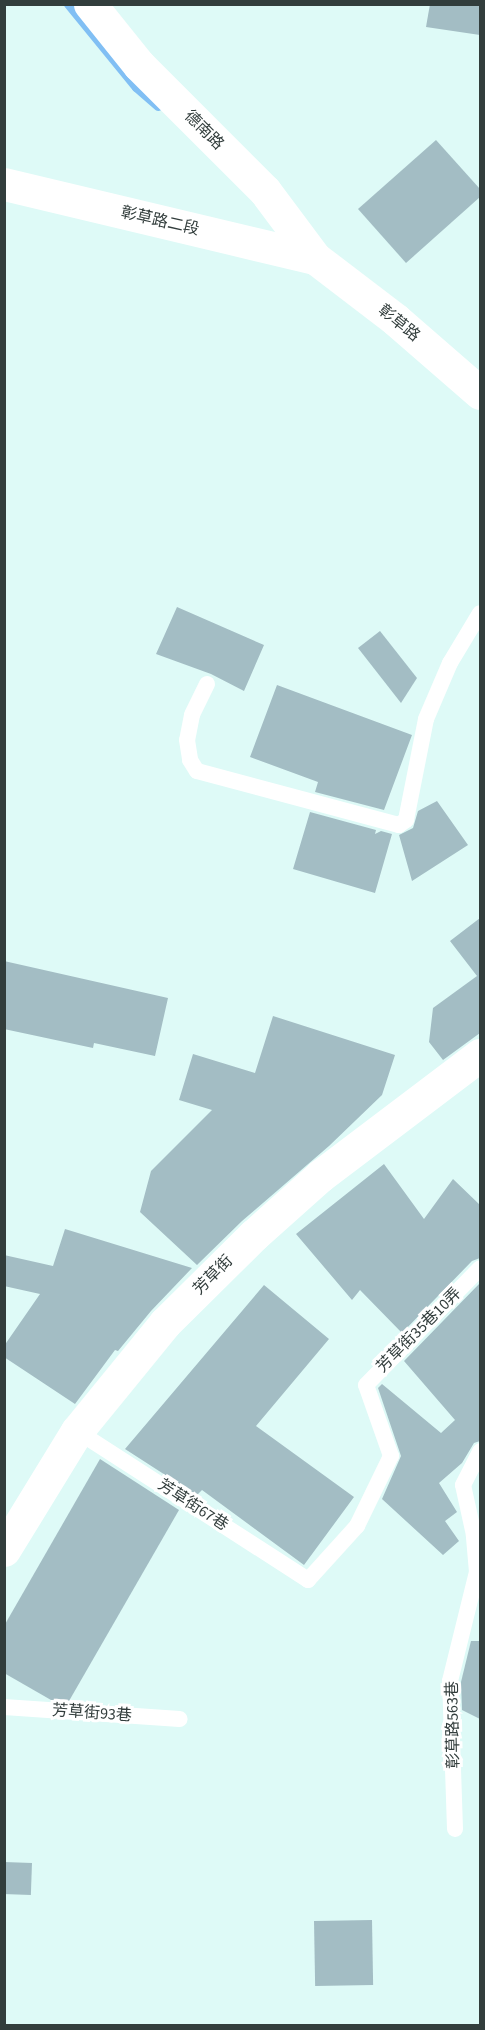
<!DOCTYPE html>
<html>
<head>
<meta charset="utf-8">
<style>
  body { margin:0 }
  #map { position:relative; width:485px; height:2030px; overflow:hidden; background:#defaf7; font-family:"Source Sans 3","Noto Sans TC",sans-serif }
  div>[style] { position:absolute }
  .stream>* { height:9px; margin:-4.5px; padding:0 4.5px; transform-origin:4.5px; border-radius:4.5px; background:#81bff4 }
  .building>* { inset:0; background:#a3bdc4; transform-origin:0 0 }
  .service>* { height:16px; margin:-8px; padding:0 8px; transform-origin:8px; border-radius:8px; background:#fff }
  .tertiary>* { height:33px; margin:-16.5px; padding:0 16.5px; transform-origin:16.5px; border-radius:16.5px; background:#fff }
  span { translate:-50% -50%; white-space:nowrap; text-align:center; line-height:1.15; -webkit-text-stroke:6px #fff; paint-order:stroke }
  .street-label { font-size:16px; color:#323d3c }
  .frame { position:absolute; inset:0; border:6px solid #323d3c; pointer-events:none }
</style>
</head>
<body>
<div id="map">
  <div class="stream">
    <div style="left:68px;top:4px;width:107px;rotate:50.7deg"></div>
    <div style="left:136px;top:87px;width:29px;rotate:41deg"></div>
  </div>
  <div class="building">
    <div style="clip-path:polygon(430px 4px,480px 4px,480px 35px,426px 27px)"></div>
    <div style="clip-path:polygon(436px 140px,480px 189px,480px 197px,406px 263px,358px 209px)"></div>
    <div style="clip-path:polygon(177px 607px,264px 645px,244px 691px,211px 674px,156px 654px)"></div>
    <div style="clip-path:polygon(380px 631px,417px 678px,401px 703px,358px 648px)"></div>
    <div style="clip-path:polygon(277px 685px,412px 735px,384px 810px,315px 792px,318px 782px,250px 757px)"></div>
    <div style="clip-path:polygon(437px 801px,468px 845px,412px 881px,399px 835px,413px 828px,418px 811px)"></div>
    <div style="clip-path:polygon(310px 812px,376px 830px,375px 834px,381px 831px,392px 834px,375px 893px,293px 869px)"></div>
    <div style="clip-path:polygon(480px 918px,480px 1033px,443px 1060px,429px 1042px,433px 1008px,477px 976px,450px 941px)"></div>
    <div style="clip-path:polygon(4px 961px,168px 998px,155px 1056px,94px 1043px,93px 1048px,4px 1029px)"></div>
    <div style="clip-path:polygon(273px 1016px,395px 1055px,382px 1095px,329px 1146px,242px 1221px,197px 1265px,140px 1212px,151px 1171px,212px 1110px,179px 1100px,193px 1054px,255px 1073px)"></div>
    <div style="clip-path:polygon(384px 1164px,424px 1219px,453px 1179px,480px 1205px,480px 1258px,472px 1261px,402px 1333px,360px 1290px,352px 1300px,296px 1234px)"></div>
    <div style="clip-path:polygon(65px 1229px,192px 1268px,151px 1311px,118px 1351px,115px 1350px,75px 1404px,4px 1357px,4px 1346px,40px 1294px,4px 1286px,4px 1255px,53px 1266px)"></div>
    <div style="clip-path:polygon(480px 1283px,480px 1441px,474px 1443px,462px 1463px,439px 1483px,457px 1512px,445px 1521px,459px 1541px,443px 1555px,382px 1499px,401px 1456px,378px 1388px,382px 1384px,441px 1433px,455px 1420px,404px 1361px)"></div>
    <div style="clip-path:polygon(264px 1285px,329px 1339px,256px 1426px,354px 1497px,304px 1565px,202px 1490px,197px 1495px,190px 1491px,125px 1449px)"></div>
    <div style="clip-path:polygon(100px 1459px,179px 1510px,69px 1701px,51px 1700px,4px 1673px,4px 1626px)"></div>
    <div style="clip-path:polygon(471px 1641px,480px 1641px,480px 1719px,462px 1710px,461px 1682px)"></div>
    <div style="left:4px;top:1862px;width:28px;height:32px;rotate:2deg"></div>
    <div style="left:372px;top:1920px;width:65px;height:58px;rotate:89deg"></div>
  </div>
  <div class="service">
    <div style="left:207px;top:684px;width:34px;rotate:116deg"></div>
    <div style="left:192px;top:715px;width:25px;rotate:101deg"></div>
    <div style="left:187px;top:740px;width:20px;rotate:81deg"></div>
    <div style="left:190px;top:760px;width:13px;rotate:58deg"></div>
    <div style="left:197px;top:771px;width:209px;rotate:15deg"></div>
    <div style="left:399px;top:825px;width:9px;rotate:-36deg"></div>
    <div style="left:406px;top:820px;width:103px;rotate:-78.8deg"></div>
    <div style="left:426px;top:719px;width:61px;rotate:-66.8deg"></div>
    <div style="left:450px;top:663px;width:58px;rotate:-59deg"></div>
    <div style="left:77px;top:1431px;width:275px;rotate:32.8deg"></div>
    <div style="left:308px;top:1580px;width:73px;rotate:-47.8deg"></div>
    <div style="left:357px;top:1526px;width:78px;rotate:-64.1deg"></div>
    <div style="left:391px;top:1456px;width:75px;rotate:-109.4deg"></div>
    <div style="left:366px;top:1385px;width:163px;rotate:-45.7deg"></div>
    <div style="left:4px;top:1707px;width:176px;rotate:3.9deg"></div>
    <div style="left:455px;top:1829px;width:148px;rotate:-91.9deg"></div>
    <div style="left:450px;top:1681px;width:112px;rotate:-76.1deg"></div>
    <div style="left:477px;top:1572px;width:37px;rotate:-95deg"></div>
    <div style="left:474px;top:1535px;width:51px;rotate:-102.4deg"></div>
    <div style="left:463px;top:1485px;width:38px;rotate:-63deg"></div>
  </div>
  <div class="tertiary">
    <div style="left:90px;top:4px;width:78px;rotate:51.2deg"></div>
    <div style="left:139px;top:65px;width:178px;rotate:45deg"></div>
    <div style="left:265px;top:191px;width:84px;rotate:53.3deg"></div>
    <div style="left:315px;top:258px;width:102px;rotate:37.4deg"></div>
    <div style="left:396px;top:320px;width:111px;rotate:41deg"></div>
    <div style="left:4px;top:184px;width:320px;rotate:13.4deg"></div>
    <div style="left:4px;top:1550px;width:140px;rotate:-58.5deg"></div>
    <div style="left:77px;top:1431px;width:139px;rotate:-50.8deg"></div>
    <div style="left:165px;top:1323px;width:125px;rotate:-44.7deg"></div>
    <div style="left:254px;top:1235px;width:89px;rotate:-41.8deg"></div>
    <div style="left:320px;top:1176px;width:201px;rotate:-37.1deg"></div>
  </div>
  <div class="street-label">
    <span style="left:204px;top:130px;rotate:45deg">德南路</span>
    <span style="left:160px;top:221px;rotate:13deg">彰草路二段</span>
    <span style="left:399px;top:323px;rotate:39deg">彰草路</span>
    <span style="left:213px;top:1275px;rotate:-45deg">芳草街</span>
    <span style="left:419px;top:1330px;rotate:-45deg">芳草街35巷10弄</span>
    <span style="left:193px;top:1505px;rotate:33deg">芳草街67巷</span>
    <span style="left:92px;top:1713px;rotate:4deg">芳草街93巷</span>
    <span style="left:453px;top:1725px;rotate:-91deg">彰草路563巷</span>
  </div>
  <div class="frame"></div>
</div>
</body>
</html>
